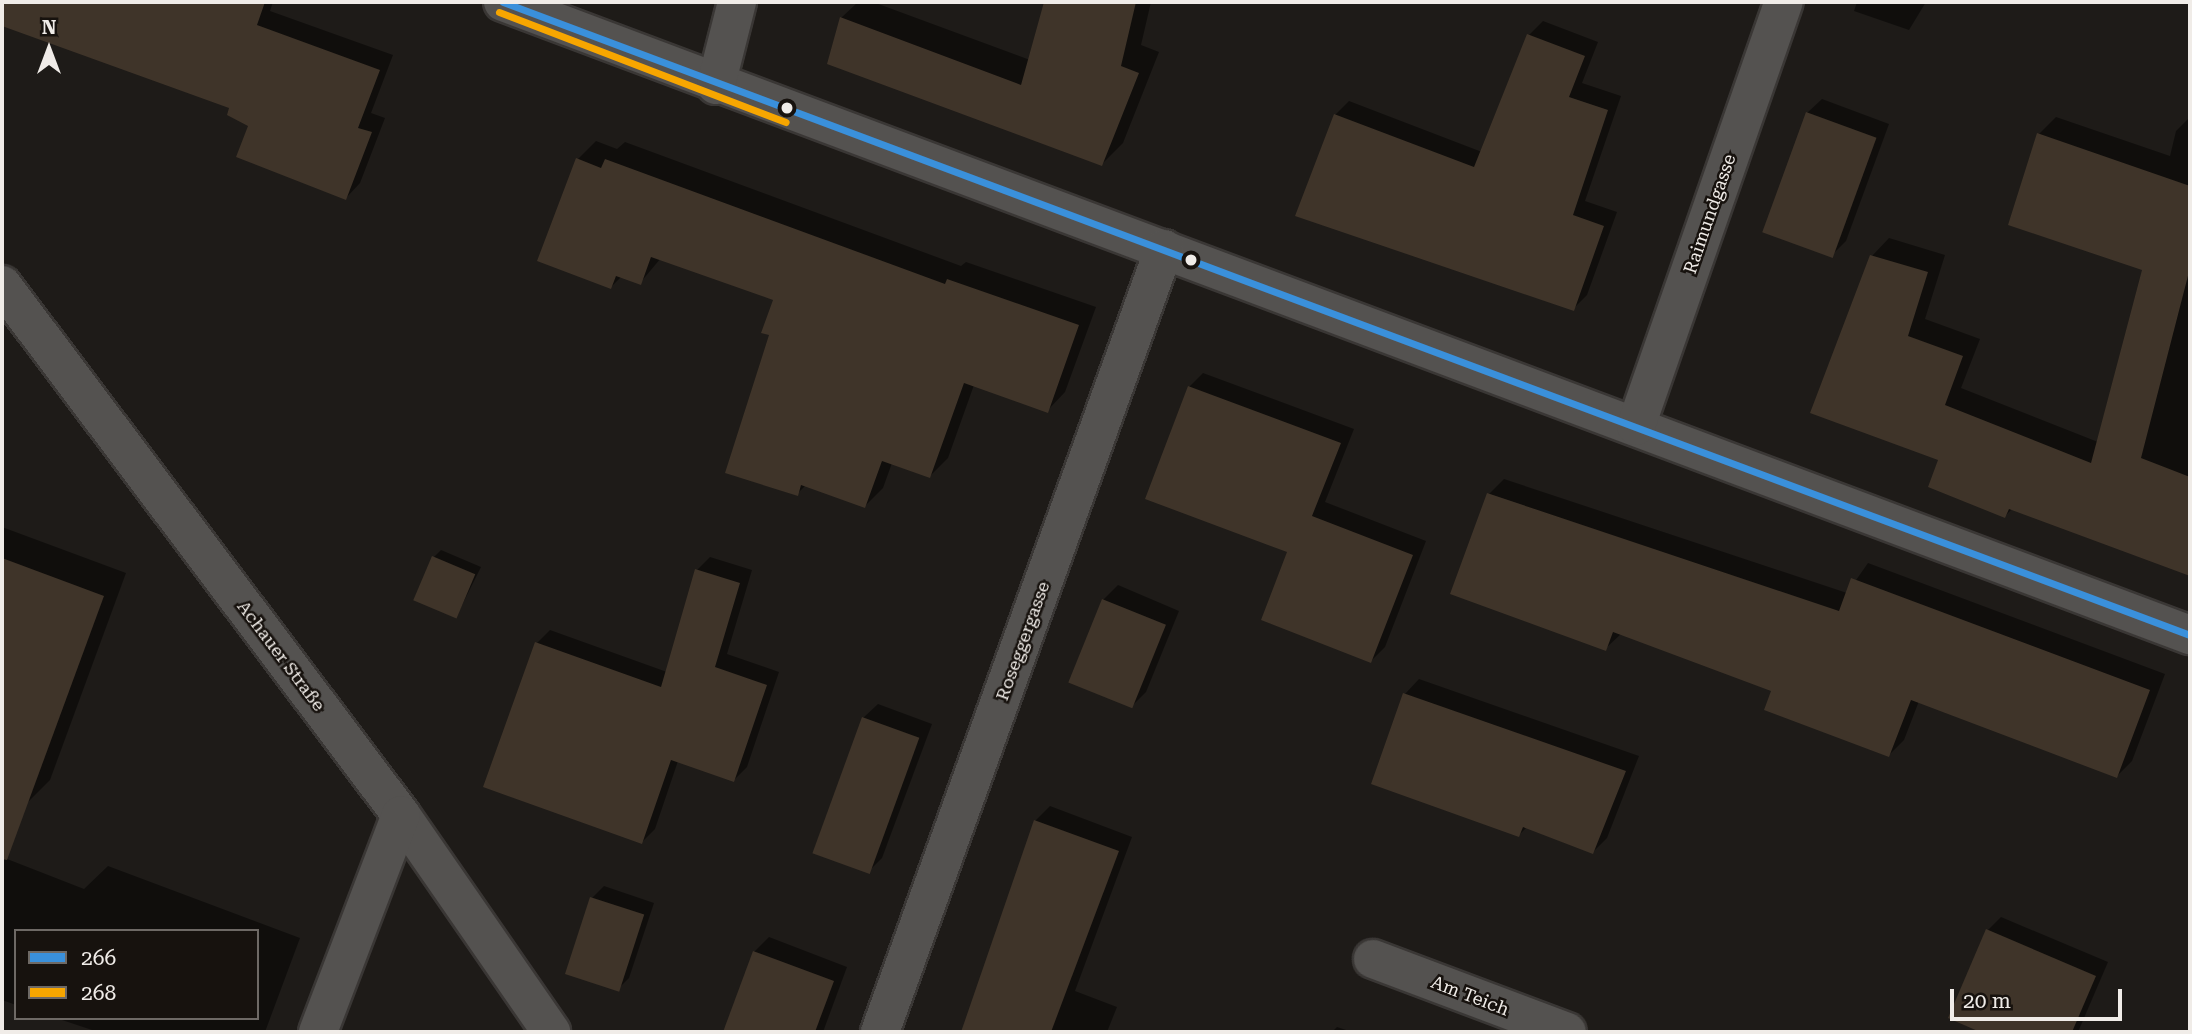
<!DOCTYPE html>
<html>
<head>
<meta charset="utf-8">
<style>
  body { margin:0 }
  #map { position:relative; width:2192px; height:1034px; overflow:hidden; background:#1e1b18; font-family:"Roboto Serif",serif }
  div>[style] { position:absolute }
  .shadow>* { inset:0; background:#0007 }
  .building>* { inset:0; background:#3f3429; transform-origin:0 0 }
  .roads { filter:drop-shadow(2px 0 #3a3735) drop-shadow(-2px 0 #3a3735) drop-shadow(0 2px #3a3735) drop-shadow(0 -2px #3a3735) }
  .minor>* { height:38px; margin:-19px; padding:0 19px; transform-origin:19px; border-radius:19px; background:#545250 }
  .bus-1>* { height:7px; margin:-3.5px; padding:0 3.5px; transform-origin:3.5px; border-radius:3.5px; background:#3a90db }
  .bus-2>* { height:7px; margin:-3.5px; padding:0 3.5px; transform-origin:3.5px; border-radius:3.5px; background:#f7a600 }
  .dots>* { width:19px; height:19px; translate:-50% -50%; box-sizing:border-box; border:4px solid #17120e; border-radius:50% }
  span { translate:-50% -50%; white-space:nowrap; text-align:center; line-height:1.15; -webkit-text-stroke:5px #17120e; paint-order:stroke }
  .street-label { font-size:18px; color:#f0ece8 }
  .frame { position:absolute; inset:0; border:4px solid #f0ece8; pointer-events:none }
  .legend { position:absolute; left:14px; top:929px; width:245px; height:91px; box-sizing:border-box; background:#17120e; border:2px solid #6e6965; margin:0; padding:9px 12px; list-style:none; font-size:21px; color:#f0ece8 }
  .legend li { display:flex; align-items:center; gap:14px; height:35px }
  .legend b { width:35px; border:2px solid #6e6965 }
  .north { position:absolute; left:14px; top:14px; width:70px; height:70px; -webkit-text-stroke:5px #17120e; paint-order:stroke; rotate:0deg; font-size:19px; font-weight:700; line-height:28px; text-align:center; color:#f0ece8 }
  .north::after { content:''; display:block; margin:auto; width:24px; height:32px; background:#f0ece8; clip-path:polygon(50% 0,100% 100%,50% 72%,0 100%) }
  .scale { position:absolute; left:1950px; top:989px; width:172px; height:32px; box-sizing:border-box; border:4px solid #f0ece8; border-top:0; padding-left:9px; font-size:21px; line-height:24px; white-space:nowrap; color:#f0ece8; -webkit-text-stroke:5px #17120e; paint-order:stroke }
</style>
</head>
<body>
<div id="map">
  <div class="shadow">
    <div style="clip-path:polygon(2px 2px,273px 2px,270px 11px,393px 55px,371px 113px,385px 118px,360px 183px,346px 198px,231px 107px,2px 24px)"></div>
    <div style="clip-path:polygon(858px 2px,873px 2px,1030px 60px,1046px 2px,1151px 2px,1141px 45px,1159px 52px,1123px 143px,1102px 164px,841px 18px)"></div>
    <div style="clip-path:polygon(1857px 2px,1926px 2px,1909px 30px,1854px 11px)"></div>
    <div style="clip-path:polygon(1543px 21px,1598px 42px,1582px 83px,1621px 96px,1585px 201px,1617px 212px,1587px 295px,1573px 309px,1335px 115px,1349px 101px,1482px 152px,1529px 35px)"></div>
    <div style="clip-path:polygon(1822px 99px,1889px 124px,1846px 241px,1831px 256px,1807px 113px)"></div>
    <div style="clip-path:polygon(2056px 117px,2170px 156px,2176px 131px,2190px 117px,2190px 574px,2013px 508px,2005px 516px,1941px 459px,1872px 256px,1889px 238px,1945px 255px,1925px 319px,1980px 339px,1961px 388px,2098px 442px,2144px 269px,2039px 134px)"></div>
    <div style="clip-path:polygon(596px 141px,617px 149px,625px 142px,961px 266px,966px 262px,1096px 307px,1065px 392px,1047px 411px,974px 385px,948px 458px,930px 476px,892px 463px,883px 488px,865px 506px,806px 485px,797px 494px,771px 334px,775px 298px,661px 258px,640px 283px,622px 276px,611px 287px,578px 159px)"></div>
    <div style="clip-path:polygon(1203px 373px,1354px 429px,1325px 502px,1426px 541px,1385px 647px,1371px 661px,1290px 551px,1189px 387px)"></div>
    <div style="clip-path:polygon(1504px 479px,1847px 593px,1868px 563px,2165px 674px,2132px 761px,2117px 776px,1919px 701px,1904px 740px,1889px 755px,1773px 690px,1622px 633px,1605px 649px,1489px 494px)"></div>
    <div style="clip-path:polygon(2px 527px,126px 573px,50px 780px,27px 803px,2px 793px)"></div>
    <div style="clip-path:polygon(441px 550px,481px 567px,456px 617px,434px 557px)"></div>
    <div style="clip-path:polygon(710px 557px,752px 570px,727px 654px,779px 672px,747px 767px,734px 780px,678px 761px,655px 829px,642px 842px,537px 643px,550px 630px,667px 672px,697px 570px)"></div>
    <div style="clip-path:polygon(1118px 585px,1179px 611px,1146px 692px,1131px 707px,1103px 600px)"></div>
    <div style="clip-path:polygon(1419px 679px,1639px 756px,1607px 838px,1593px 852px,1527px 827px,1519px 835px,1405px 694px)"></div>
    <div style="clip-path:polygon(878px 704px,932px 724px,882px 858px,868px 872px,863px 718px)"></div>
    <div style="clip-path:polygon(1050px 806px,1132px 837px,1075px 991px,1117px 1007px,1107px 1032px,962px 1032px,1035px 821px)"></div>
    <div style="clip-path:polygon(2px 857px,84px 889px,108px 866px,300px 938px,265px 1032px,98px 1032px,56px 1018px,257px 1018px,257px 931px,16px 931px,16px 1005px,2px 1000px)"></div>
    <div style="clip-path:polygon(604px 886px,654px 903px,629px 978px,617px 990px,592px 898px)"></div>
    <div style="clip-path:polygon(2001px 917px,2108px 962px,2078px 1032px,1984px 1032px,1950px 1017px,1988px 930px)"></div>
    <div style="clip-path:polygon(769px 937px,847px 967px,823px 1032px,726px 1029px,754px 952px)"></div>
    <div style="clip-path:polygon(1337px 1027px,1352px 1032px,1332px 1032px)"></div>
  </div>
  <div class="building">
    <div style="clip-path:polygon(2px 2px,265px 2px,257px 25px,380px 70px,358px 128px,372px 132px,346px 200px,236px 157px,248px 126px,227px 115px,229px 108px,2px 26px)"></div>
    <div style="clip-path:polygon(1044px 2px,1136px 2px,1121px 66px,1139px 73px,1102px 166px,827px 64px,840px 17px,1021px 85px)"></div>
    <div style="clip-path:polygon(1527px 34px,1585px 56px,1569px 97px,1608px 110px,1573px 215px,1604px 226px,1574px 311px,1295px 216px,1334px 114px,1474px 167px)"></div>
    <div style="left:1806px;top:112px;width:75px;height:128px;rotate:20deg"></div>
    <div style="clip-path:polygon(2037px 133px,2190px 186px,2190px 268px,2141px 458px,2190px 477px,2190px 576px,2009px 509px,2005px 518px,1928px 487px,1938px 460px,1810px 413px,1870px 255px,1928px 272px,1908px 336px,1963px 356px,1945px 405px,2091px 463px,2142px 270px,2008px 225px)"></div>
    <div style="clip-path:polygon(576px 158px,601px 168px,605px 159px,945px 284px,947px 279px,1079px 325px,1048px 413px,964px 383px,930px 478px,882px 461px,865px 508px,801px 485px,798px 496px,725px 473px,769px 335px,761px 333px,773px 300px,651px 257px,641px 285px,616px 276px,611px 289px,537px 261px)"></div>
    <div style="clip-path:polygon(1188px 386px,1341px 443px,1312px 516px,1413px 555px,1371px 663px,1261px 620px,1287px 552px,1145px 499px)"></div>
    <div style="clip-path:polygon(1487px 493px,1839px 611px,1851px 578px,2150px 690px,2117px 778px,1911px 700px,1889px 757px,1764px 710px,1771px 691px,1613px 632px,1606px 651px,1450px 594px)"></div>
    <div style="left:432px;top:556px;width:47px;height:48px;rotate:23deg"></div>
    <div style="clip-path:polygon(2px 558px,104px 596px,7px 860px,2px 859px)"></div>
    <div style="clip-path:polygon(695px 569px,740px 583px,715px 667px,767px 685px,734px 782px,671px 760px,642px 844px,483px 787px,535px 642px,661px 687px)"></div>
    <div style="left:1102px;top:599px;width:69px;height:90px;rotate:22deg"></div>
    <div style="clip-path:polygon(1403px 693px,1626px 771px,1593px 854px,1523px 827px,1519px 837px,1371px 784px)"></div>
    <div style="left:862px;top:717px;width:61px;height:145px;rotate:20deg"></div>
    <div style="clip-path:polygon(1034px 820px,1119px 851px,1051px 1032px,961px 1032px)"></div>
    <div style="left:590px;top:897px;width:57px;height:81px;rotate:18deg"></div>
    <div style="clip-path:polygon(1986px 929px,2096px 976px,2072px 1032px,1980px 1032px,1948px 1018px)"></div>
    <div style="clip-path:polygon(753px 951px,834px 981px,815px 1032px,723px 1032px)"></div>
  </div>
  <div class="roads">
    <div class="minor">
      <div style="left:503px;top:2px;width:1802px;rotate:20.57deg"></div>
      <div style="left:716px;top:85px;width:86px;rotate:-75.8deg"></div>
      <div style="left:2px;top:285px;width:663px;rotate:53.03deg"></div>
      <div style="left:401px;top:815px;width:264px;rotate:55.3deg"></div>
      <div style="left:1636px;top:426px;width:449px;rotate:-70.8deg"></div>
      <div style="left:1373px;top:959px;width:207px;rotate:20.6deg"></div>
      <div style="left:318px;top:1032px;width:232px;rotate:-69.1deg"></div>
      <div style="left:880px;top:1032px;width:833px;rotate:-70.06deg"></div>
    </div>
  </div>
  <div class="bus-1">
    <div style="left:503px;top:2px;width:1802px;rotate:20.57deg"></div>
  </div>
  <div class="bus-2">
    <div style="left:499px;top:12px;width:307px;rotate:21deg"></div>
  </div>
  <div class="dots">
    <div style="left:787px;top:108px;background:#f0ece8"></div>
    <div style="left:1191px;top:260px;background:#f0ece8"></div>
  </div>
  <div class="street-label">
    <span style="left:1710px;top:214px;rotate:-71deg">Raimundgasse</span>
    <span style="left:1023px;top:641px;rotate:-70deg">Roseggergasse</span>
    <span style="left:281px;top:656px;rotate:53deg">Achauer Straße</span>
    <span style="left:1470px;top:996px;rotate:21deg">Am Teich</span>
  </div>
  <div class="frame"></div>
  <ul class="legend">
  <li><b style="height:9px;background:#3a90db"></b>266</li>
  <li><b style="height:9px;background:#f7a600"></b>268</li>
  </ul>
  <div class="north">N</div>
  <div class="scale">20 m</div>
</div>
</body>
</html>
